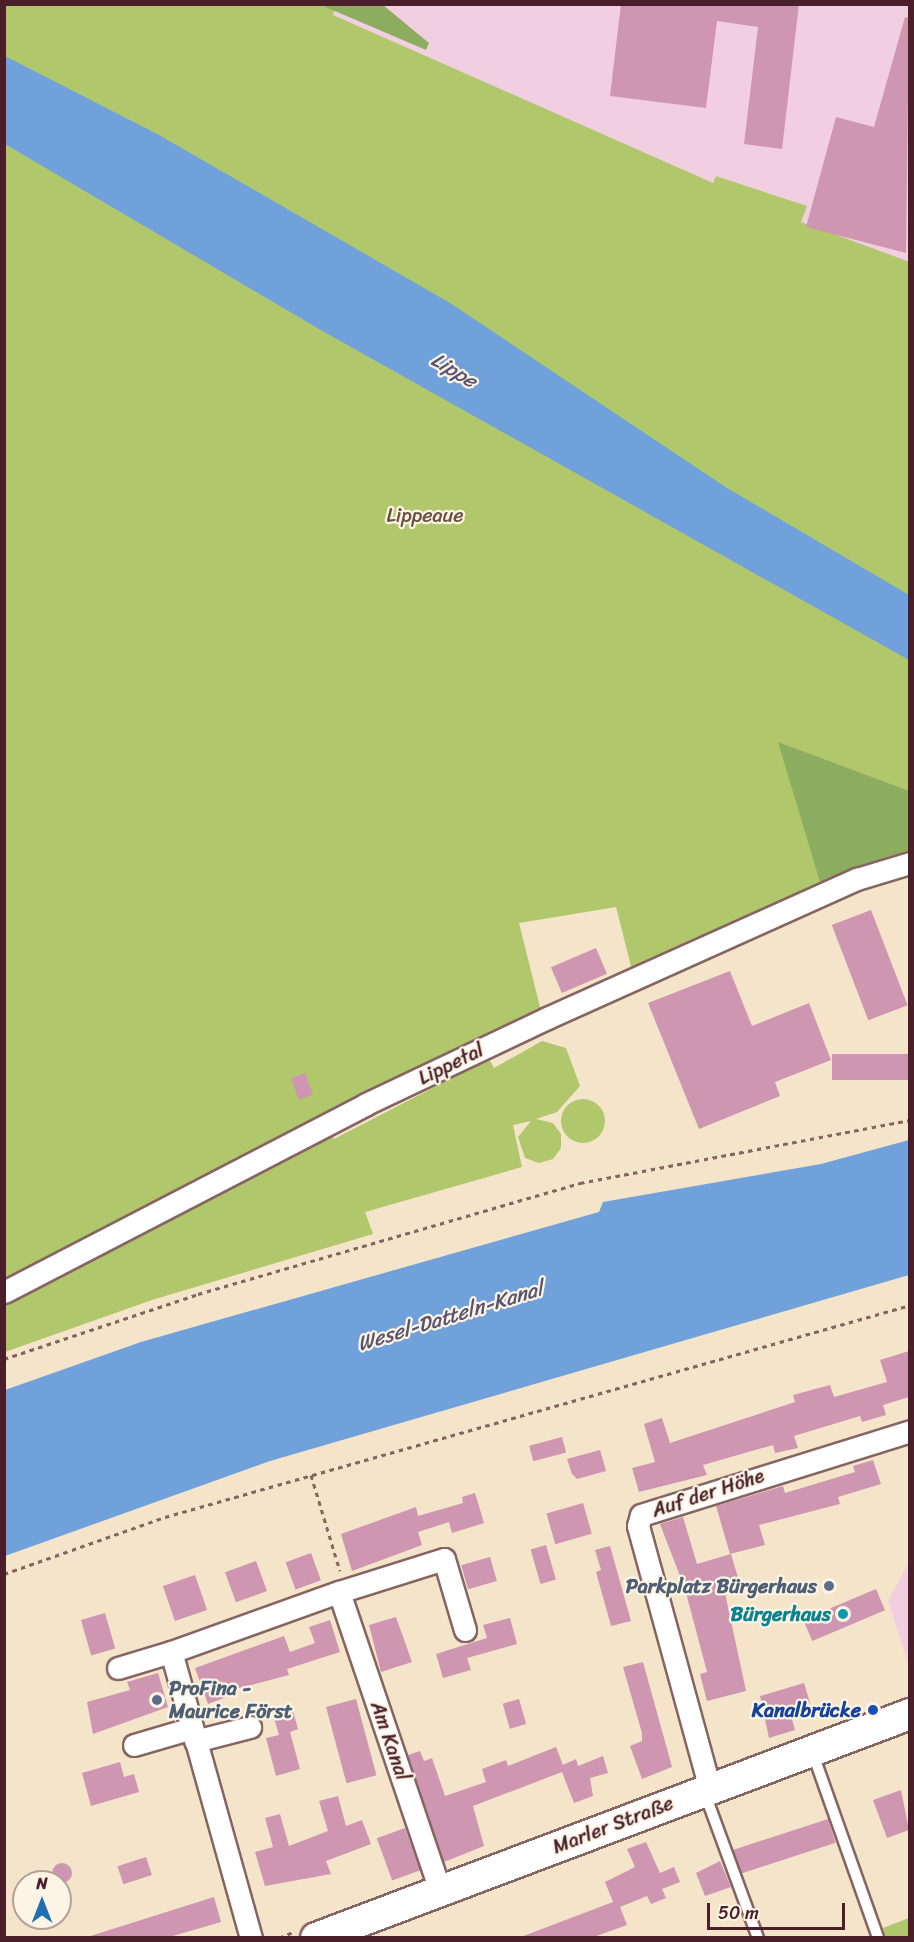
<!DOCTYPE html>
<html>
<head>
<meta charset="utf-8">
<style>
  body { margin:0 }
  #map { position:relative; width:914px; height:1942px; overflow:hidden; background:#f4e4c9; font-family:Sriracha,sans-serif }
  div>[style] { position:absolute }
  .built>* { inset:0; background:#f2cfe0 }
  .green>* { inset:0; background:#b0c76c }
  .round { border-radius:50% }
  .forest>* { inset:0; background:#8cac60 }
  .water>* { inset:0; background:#70a1db }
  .building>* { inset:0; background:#cf96b2; transform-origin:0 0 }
  .path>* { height:3px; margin-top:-1.5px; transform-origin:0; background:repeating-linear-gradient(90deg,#866462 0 4.5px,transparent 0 9px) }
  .roads { filter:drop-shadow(2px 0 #866462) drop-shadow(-2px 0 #866462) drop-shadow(0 2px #866462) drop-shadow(0 -2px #866462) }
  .lane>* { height:10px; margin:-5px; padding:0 5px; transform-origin:5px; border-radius:5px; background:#fff }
  .street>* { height:21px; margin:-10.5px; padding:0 10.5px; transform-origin:10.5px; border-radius:10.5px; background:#fff }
  .secondary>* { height:30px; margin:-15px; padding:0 15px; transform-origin:15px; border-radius:15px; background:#fff }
  .dots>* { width:16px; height:16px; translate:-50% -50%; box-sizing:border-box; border:3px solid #fcf5e5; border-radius:50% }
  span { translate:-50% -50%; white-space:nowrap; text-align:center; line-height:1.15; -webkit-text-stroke:4.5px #fcf5e5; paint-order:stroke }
  .park-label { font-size:20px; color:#69513e }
  .street-label { font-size:20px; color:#4a1f2b }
  .service-label { font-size:20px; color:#4e5e75; font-weight:700 }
  .right { translate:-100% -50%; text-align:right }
  .left { translate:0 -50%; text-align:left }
  .culture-label { font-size:20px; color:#0d838f; font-weight:700 }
  .transit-label { font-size:20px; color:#164399; font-weight:700 }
  .water-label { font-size:21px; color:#595371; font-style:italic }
  .frame { position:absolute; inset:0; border:6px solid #4a1f2b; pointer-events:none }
  .north { position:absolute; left:12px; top:1870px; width:60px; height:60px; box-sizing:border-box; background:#fcf5e5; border:2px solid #b59f9b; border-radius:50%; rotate:0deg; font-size:16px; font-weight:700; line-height:24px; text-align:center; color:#4a1f2b }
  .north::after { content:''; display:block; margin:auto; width:21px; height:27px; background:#1f6fb2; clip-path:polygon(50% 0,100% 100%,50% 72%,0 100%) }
  .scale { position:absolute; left:707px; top:1903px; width:138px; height:27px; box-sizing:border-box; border:3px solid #4a1f2b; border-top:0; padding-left:8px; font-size:18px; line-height:21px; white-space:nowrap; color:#4a1f2b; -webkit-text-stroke:4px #fcf5e5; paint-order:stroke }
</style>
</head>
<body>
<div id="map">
  <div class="built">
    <div style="clip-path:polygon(383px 5px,909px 5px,909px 262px,799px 229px,806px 206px,716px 176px,701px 211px,329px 24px,335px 10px,426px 50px,429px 43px)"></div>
    <div style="clip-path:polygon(909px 1562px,909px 1666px,888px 1601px)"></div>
  </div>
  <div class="green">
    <div style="clip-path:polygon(4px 5px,321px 5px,335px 10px,333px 15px,713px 183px,716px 176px,807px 206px,801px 222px,910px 262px,909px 792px,875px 863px,633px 974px,616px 907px,519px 923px,542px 1015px,4px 1286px)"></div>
    <div style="clip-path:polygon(542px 1041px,566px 1048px,580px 1086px,557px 1112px,536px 1119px,553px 1123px,561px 1134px,561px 1148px,553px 1159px,539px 1163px,525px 1158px,518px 1137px,531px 1121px,513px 1125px,522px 1167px,365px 1212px,373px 1234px,152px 1300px,5px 1352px,5px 1300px,106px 1251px,329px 1129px,334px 1139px,489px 1059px,494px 1068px)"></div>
    <div class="round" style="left:561px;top:1099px;width:44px;height:44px"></div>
    <div style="clip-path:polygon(909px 1918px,909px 1937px,886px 1937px,883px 1928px)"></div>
  </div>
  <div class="forest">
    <div style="clip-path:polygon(321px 5px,383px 5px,429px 43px,426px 50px)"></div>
    <div style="clip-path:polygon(778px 742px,909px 791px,909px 854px,821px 885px)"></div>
  </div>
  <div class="water">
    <div style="clip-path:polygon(5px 56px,159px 135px,450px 303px,727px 488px,909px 595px,909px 660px,319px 329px,5px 144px)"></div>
    <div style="clip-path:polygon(909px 1140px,909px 1275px,270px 1461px,5px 1556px,5px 1390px,141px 1342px,599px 1212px,603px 1202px,821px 1164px)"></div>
  </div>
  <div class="building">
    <div style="clip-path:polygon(621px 4px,799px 4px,782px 149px,744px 144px,758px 27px,717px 21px,706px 108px,610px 96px)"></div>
    <div style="clip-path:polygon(905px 17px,909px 18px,906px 253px,806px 227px,836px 117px,874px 127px)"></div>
    <div style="left:871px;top:910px;width:102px;height:42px;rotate:69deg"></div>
    <div style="left:596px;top:948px;width:28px;height:49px;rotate:67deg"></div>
    <div style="clip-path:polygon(730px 971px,752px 1026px,809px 1003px,831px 1060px,775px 1082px,780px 1096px,699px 1129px,648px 1003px)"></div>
    <div style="left:909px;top:1054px;width:26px;height:77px;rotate:90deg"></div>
    <div style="left:305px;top:1073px;width:23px;height:15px;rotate:70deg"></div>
    <div style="clip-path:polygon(909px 1351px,909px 1397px,883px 1405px,886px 1415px,862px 1422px,860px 1416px,794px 1436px,798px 1448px,775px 1453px,773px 1445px,703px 1465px,707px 1475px,639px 1492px,632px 1468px,655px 1462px,644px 1424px,662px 1418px,670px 1443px,795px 1402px,793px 1395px,830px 1385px,834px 1397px,887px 1382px,880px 1360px)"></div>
    <div style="left:562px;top:1437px;width:16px;height:34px;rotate:75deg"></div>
    <div style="clip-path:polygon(600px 1450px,606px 1471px,577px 1479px,572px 1474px,567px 1459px)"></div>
    <div style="clip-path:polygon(873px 1460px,881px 1484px,838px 1497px,840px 1504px,759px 1525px,765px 1545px,730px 1554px,716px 1506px,783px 1486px,785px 1493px,855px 1472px,853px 1466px)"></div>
    <div style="clip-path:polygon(475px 1493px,484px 1523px,452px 1533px,449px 1522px,418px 1532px,422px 1545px,352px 1571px,341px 1534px,416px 1507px,418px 1516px,463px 1503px,462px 1497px)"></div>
    <div style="left:583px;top:1503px;width:32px;height:38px;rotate:74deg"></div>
    <div style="clip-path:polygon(683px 1517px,697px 1564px,731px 1554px,741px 1588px,725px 1593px,746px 1691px,707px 1701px,700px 1674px,707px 1672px,685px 1589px,660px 1524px)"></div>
    <div style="left:546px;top:1545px;width:36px;height:16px;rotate:74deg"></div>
    <div style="clip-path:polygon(610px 1546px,631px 1621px,611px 1626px,596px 1572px,601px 1570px,595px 1550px)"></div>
    <div style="left:311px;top:1553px;width:29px;height:27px;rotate:70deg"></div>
    <div style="left:490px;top:1557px;width:25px;height:30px;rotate:74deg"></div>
    <div style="left:256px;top:1561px;width:32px;height:33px;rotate:70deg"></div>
    <div style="left:195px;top:1575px;width:37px;height:34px;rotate:71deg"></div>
    <div style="left:876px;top:1589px;width:23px;height:79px;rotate:67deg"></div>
    <div style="left:105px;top:1613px;width:37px;height:25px;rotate:74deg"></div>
    <div style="clip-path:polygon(396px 1617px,412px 1662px,381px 1672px,369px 1625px)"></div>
    <div style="clip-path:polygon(510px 1618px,517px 1644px,467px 1658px,471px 1670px,443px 1678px,436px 1654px,487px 1638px,483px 1625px)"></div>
    <div style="clip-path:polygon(330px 1620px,340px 1652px,287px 1669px,289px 1675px,228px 1691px,229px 1696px,208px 1704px,195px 1668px,284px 1636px,290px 1652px,315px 1643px,309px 1627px)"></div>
    <div style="clip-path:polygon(643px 1662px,672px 1767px,642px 1779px,630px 1746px,642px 1741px,642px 1733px,623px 1667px)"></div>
    <div style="clip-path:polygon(158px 1673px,168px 1707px,93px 1734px,87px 1702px,130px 1690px,127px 1682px)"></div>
    <div style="clip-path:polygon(804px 1683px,810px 1703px,789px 1709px,795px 1730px,769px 1738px,760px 1696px)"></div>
    <div style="left:356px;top:1699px;width:79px;height:31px;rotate:75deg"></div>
    <div style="left:519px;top:1699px;width:26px;height:17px;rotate:74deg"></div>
    <div style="clip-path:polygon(292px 1708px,298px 1729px,290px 1732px,300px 1769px,276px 1776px,266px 1738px,279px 1735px,273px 1714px)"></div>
    <div style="clip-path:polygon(556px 1747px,563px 1765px,576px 1759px,578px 1766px,603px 1756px,608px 1773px,590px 1778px,593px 1796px,574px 1803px,562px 1772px,473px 1806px,484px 1846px,444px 1862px,408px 1755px,420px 1751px,424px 1761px,432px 1758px,445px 1796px,486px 1782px,482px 1769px,506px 1760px,508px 1766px)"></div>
    <div style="clip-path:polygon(120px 1762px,124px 1777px,134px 1774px,139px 1792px,91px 1806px,82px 1773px)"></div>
    <div style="clip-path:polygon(901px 1790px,909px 1830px,887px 1838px,873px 1800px)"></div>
    <div style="clip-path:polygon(338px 1796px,346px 1826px,362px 1820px,371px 1844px,326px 1861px,331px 1874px,265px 1886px,255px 1852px,273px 1847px,265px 1818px,280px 1814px,289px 1846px,328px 1831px,319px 1801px)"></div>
    <div style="left:828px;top:1819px;width:25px;height:100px;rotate:72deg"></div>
    <div style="left:405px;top:1828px;width:45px;height:30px;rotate:70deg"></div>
    <div style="clip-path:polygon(646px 1842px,660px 1873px,674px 1867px,680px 1882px,662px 1889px,666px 1898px,651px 1904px,647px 1896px,620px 1907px,627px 1925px,591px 1938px,518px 1938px,613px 1902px,605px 1882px,635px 1867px,627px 1849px)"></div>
    <div style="left:146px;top:1857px;width:19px;height:30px;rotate:72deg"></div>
    <div style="clip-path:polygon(720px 1861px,731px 1887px,705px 1896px,696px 1873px)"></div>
    <div class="round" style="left:52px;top:1863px;width:20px;height:20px"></div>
    <div style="clip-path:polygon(214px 1897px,221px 1922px,166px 1938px,84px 1938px)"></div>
  </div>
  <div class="path">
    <div style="left:4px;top:1359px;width:205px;rotate:-18.5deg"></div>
    <div style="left:198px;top:1294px;width:398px;rotate:-16.2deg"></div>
    <div style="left:580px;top:1183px;width:336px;rotate:-10.8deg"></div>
    <div style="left:311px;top:1475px;width:100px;rotate:73.2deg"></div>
    <div style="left:4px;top:1574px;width:171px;rotate:-19.5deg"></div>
    <div style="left:165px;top:1517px;width:775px;rotate:-15.88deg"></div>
    <div style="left:279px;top:1938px;width:15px;rotate:-23deg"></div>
  </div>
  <div class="roads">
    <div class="lane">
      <div style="left:813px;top:1754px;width:195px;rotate:70.5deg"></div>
      <div style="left:705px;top:1794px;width:153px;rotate:69.8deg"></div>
    </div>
    <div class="street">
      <div style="left:4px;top:1292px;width:408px;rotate:-27.4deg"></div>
      <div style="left:366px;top:1104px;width:200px;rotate:-25.4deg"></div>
      <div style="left:547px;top:1018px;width:340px;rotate:-24.2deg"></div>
      <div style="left:857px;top:879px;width:55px;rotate:-16.8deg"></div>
      <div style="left:339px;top:1592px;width:110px;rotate:-17.4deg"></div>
      <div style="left:444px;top:1559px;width:74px;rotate:73.5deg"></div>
      <div style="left:118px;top:1668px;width:55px;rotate:-16.8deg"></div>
      <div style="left:195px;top:1741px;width:57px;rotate:-14.3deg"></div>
      <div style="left:134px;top:1745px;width:60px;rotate:-16.3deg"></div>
      <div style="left:710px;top:1789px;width:273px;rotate:-105.3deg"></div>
      <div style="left:638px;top:1526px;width:11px;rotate:-75deg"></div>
      <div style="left:641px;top:1515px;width:282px;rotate:-17.3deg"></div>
      <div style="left:251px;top:1938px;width:297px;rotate:-105.6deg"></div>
      <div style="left:171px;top:1652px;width:178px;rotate:-19.7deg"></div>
      <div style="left:339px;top:1592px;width:315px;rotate:71.3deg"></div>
    </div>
    <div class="secondary">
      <div style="left:316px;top:1938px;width:635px;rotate:-20.66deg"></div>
    </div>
  </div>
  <div class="dots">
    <div style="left:829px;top:1586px;background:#5c6f8a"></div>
    <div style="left:843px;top:1614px;background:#0f9aa8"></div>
    <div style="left:157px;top:1700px;background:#5c6f8a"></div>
    <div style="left:873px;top:1710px;background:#1a4fb4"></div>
  </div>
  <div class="park-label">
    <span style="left:425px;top:515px">Lippeaue</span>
  </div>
  <div class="street-label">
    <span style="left:451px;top:1064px;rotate:-26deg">Lippetal</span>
    <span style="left:708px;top:1493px;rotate:-18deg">Auf der Höhe</span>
    <span style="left:390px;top:1741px;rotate:71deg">Am Kanal</span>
    <span style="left:613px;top:1825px;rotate:-21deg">Marler Straße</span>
  </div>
  <div class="service-label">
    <span class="right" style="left:817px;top:1586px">Parkplatz Bürgerhaus</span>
    <span class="left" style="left:169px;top:1700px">ProFina -<br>Maurice Först</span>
  </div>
  <div class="culture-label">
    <span class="right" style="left:831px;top:1614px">Bürgerhaus</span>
  </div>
  <div class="transit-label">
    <span class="right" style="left:861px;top:1710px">Kanalbrücke</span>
  </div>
  <div class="water-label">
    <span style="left:454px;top:370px;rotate:31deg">Lippe</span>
    <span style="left:450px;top:1316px;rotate:-17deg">Wesel-Datteln-Kanal</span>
  </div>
  <div class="frame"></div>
  <div class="north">N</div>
  <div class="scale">50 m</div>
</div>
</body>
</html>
